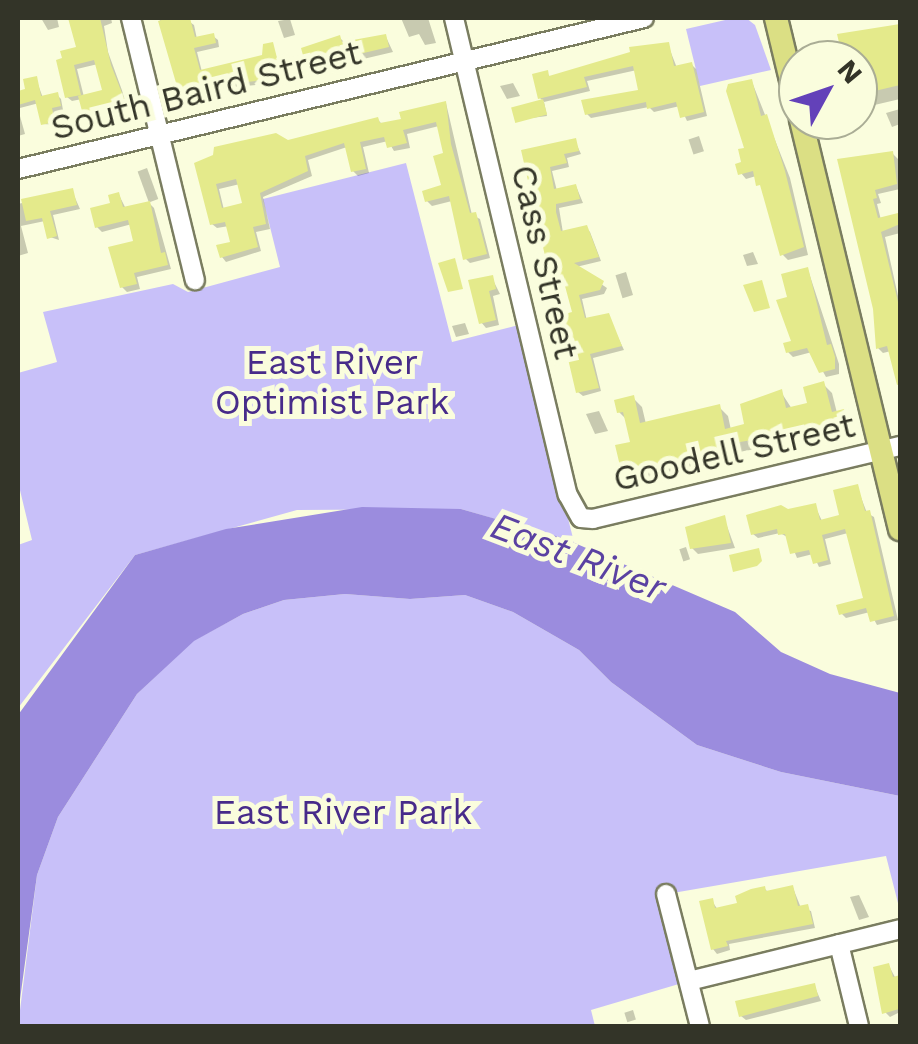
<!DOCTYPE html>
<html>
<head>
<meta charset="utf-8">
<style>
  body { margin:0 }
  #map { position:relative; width:918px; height:1044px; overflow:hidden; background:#fafddd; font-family:"Work Sans",sans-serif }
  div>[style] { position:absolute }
  .green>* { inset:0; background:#c8c0f9 }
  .water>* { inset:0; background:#9b8cde }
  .shadow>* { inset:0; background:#0003; transform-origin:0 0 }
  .building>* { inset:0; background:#e4ea8b; transform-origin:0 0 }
  .roads { filter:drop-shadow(2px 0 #7a7d60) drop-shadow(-2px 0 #7a7d60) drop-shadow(0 2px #7a7d60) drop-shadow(0 -2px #7a7d60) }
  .minor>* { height:18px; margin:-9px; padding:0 9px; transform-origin:9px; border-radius:9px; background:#fff }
  .major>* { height:22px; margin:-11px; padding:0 11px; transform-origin:11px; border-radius:11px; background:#dbdf84 }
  span { translate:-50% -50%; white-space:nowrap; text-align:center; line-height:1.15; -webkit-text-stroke:10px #fafddd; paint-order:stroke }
  .street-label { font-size:35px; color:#333428 }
  .park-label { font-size:35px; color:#472b8a }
  .water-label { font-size:38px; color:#5a41a2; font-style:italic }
  .frame { position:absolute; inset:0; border:20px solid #333428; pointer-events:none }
  .north { position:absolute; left:778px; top:40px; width:100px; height:100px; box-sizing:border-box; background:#fafddd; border:2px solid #aaad95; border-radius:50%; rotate:50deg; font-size:28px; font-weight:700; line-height:40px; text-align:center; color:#333428 }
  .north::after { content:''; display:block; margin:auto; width:35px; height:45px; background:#6341b9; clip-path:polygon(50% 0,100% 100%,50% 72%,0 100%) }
</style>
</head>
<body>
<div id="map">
  <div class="green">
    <div style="clip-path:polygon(734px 18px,746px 18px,755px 25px,771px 70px,700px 86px,686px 29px)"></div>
    <div style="clip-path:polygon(406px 163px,452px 342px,519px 325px,574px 542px,461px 509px,297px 510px,135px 555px,18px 708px,18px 545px,32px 540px,18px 482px,18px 373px,57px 362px,43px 312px,173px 284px,188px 292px,280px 267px,263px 199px)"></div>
    <div style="clip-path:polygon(345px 594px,410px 599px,465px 595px,513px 612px,579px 650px,611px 682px,697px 745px,781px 772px,900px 796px,900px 911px,886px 856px,667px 894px,689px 981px,591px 1010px,595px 1026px,18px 1026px,37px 875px,58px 817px,137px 694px,193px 641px,243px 614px,284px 600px)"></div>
  </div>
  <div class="water">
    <div style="clip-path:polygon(362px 507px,461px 509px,563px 538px,735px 612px,781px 652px,830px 674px,900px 693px,900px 796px,781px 772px,697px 745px,611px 682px,579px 650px,513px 612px,465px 595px,410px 599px,345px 594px,284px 600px,243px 614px,194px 641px,137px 694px,58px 817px,37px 875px,18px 1014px,18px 715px,135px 555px,226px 529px)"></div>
  </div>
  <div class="shadow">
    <div style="clip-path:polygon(41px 18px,57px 18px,59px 27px,48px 30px)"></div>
    <div style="clip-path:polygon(evenodd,70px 18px,111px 18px,112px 23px,104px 26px,108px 52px,131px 115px,95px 124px,82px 99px,72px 101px,67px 97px,59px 61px,79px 49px,70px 18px,98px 64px,105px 92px,84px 97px,77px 69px,98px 64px)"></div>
    <div style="clip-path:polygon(159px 18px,184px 18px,194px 25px,197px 39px,213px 36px,218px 40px,219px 47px,197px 52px,202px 72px,265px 57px,272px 44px,285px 82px,225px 88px,188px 103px)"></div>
    <div style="clip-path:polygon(401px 18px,428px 18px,436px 43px,425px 45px,419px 34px,409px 37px)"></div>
    <div style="clip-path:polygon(290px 19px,295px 35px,284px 38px,278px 21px)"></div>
    <div style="clip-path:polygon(900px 26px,900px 99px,866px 107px,858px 99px,858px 60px,846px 60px,862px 36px)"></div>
    <div style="clip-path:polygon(386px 37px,393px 52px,325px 68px,307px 58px,340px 38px,346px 44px)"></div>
    <div style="clip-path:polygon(668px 45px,677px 68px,692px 65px,696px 69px,707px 116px,687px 121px,680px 106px,654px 112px,649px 107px,591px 118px,587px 114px,642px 92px,637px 70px,587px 81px,590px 91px,544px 102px,547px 116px,516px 120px,514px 108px,544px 102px,540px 98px,547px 73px,551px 78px)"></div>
    <div style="clip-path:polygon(36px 79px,43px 98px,57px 95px,61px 99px,63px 110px,54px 112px,57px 125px,43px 124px,39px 103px,20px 108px,18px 93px,28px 91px)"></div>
    <div style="clip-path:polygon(752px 82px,790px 178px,808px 255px,788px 260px,783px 255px,765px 191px,756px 176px,746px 179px,741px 173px)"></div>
    <div style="clip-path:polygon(513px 83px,520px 96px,507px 99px,500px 86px)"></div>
    <div style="clip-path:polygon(evenodd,446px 103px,472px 215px,480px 219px,490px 258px,470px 263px,465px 258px,452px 201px,432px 206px,427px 201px,445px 187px,446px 155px,439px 126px,407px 134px,410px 148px,394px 151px,388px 141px,363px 147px,369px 173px,358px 176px,353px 171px,347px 147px,308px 160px,312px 176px,263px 197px,270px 229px,256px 232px,261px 251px,226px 262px,222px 257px,233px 243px,229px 226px,217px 228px,212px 224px,197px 164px,378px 120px,383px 125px,404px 120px,446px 103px,240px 184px,245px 205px,224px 210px,219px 189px,240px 184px)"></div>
    <div style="clip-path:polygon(18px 109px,25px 134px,18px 136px)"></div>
    <div style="clip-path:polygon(900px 109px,900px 124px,892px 127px,886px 113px)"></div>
    <div style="left:699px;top:136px;width:16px;height:11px;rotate:72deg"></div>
    <div style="clip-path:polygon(575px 141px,581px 154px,567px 158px,569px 167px,552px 171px,557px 191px,576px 186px,583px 203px,559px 208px,563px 233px,586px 228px,590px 232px,601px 261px,576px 267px,607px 288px,604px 294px,582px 299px,587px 321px,608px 316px,624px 350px,593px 358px,601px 391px,583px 396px,578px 392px,575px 314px,565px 279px,552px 277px,524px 152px)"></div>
    <div style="clip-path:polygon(893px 154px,898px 159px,900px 189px,878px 194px,881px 203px,877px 204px,881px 220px,900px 219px,900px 233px,885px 237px,900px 305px,900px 380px,891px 351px,883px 353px,878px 348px,876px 309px,840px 161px)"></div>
    <div style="left:147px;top:168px;width:33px;height:10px;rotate:70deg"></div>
    <div style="clip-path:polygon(72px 191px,80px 209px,53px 215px,59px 240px,50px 237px,45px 221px,21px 226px,28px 253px,18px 256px,18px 204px)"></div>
    <div style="clip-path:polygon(119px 195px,126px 209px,150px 204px,154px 208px,171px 269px,137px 277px,140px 289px,127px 292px,122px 287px,136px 243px,132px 224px,102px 232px,97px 227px)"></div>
    <div style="clip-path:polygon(753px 252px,758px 264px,747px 266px,743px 255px)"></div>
    <div style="clip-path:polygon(808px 270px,839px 364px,839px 374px,826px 377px,812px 352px,793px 357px,788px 352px,794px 343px,790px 299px)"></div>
    <div style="left:626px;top:272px;width:24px;height:11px;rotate:73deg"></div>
    <div style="clip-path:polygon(492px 278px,500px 294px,493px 296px,499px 325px,486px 328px,481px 322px)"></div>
    <div style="clip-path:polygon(465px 323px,469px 334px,456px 337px,452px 326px)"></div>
    <div style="clip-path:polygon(823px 384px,832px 393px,837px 413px,843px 412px,852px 421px,855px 433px,744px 451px,723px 457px,724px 462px,648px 481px,623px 465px,633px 444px,628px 421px,619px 412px,633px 398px,642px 407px,646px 424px,719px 407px,728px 416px,731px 430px,747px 426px,781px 392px,792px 409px,810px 405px)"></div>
    <div style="clip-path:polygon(599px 411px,608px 431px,595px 434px,586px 414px)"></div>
    <div style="clip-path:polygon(857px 487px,867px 513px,874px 517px,898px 620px,877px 625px,870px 612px,846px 618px,841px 613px,866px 600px,848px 533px,825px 539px,831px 564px,819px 567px,813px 554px,797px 558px,789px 538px,780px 533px,758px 538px,753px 534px,788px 512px,815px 506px,822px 521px,842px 517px)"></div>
    <div style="clip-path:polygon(724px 518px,735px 548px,698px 554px,692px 548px)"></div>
    <div style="left:686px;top:547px;width:13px;height:7px;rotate:72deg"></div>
    <div style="clip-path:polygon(764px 888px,769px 893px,793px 888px,801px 908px,811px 911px,815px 928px,729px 944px,730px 950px,717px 954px,713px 949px,712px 901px,718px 910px,740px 905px)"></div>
    <div style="clip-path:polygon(859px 895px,869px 917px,859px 920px,850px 897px)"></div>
    <div style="clip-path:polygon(889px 966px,896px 979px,900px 978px,900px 1012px,890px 1017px,885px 1012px)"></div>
    <div style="clip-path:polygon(814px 985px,821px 1001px,746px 1020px,741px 1016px)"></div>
    <div style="left:633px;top:1010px;width:10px;height:9px;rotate:73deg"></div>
  </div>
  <div class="building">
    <div style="clip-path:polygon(68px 18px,100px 18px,111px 65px,129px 111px,89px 121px,86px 110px,82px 111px,78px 96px,102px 90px,94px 60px,74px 65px,81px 95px,65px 98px,56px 60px,62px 58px,60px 51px,76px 47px)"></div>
    <div style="clip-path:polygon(169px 18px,190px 18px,195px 37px,214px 33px,216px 43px,194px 48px,200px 70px,262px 55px,263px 44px,273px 42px,282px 78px,219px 85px,181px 100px,158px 21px)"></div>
    <div style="clip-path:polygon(900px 24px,900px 85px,858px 95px,858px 60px,843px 60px,837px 34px)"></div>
    <div style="clip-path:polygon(386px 34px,389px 47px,317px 64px,315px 57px,304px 59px,301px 48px,340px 35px,342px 42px)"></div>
    <div style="clip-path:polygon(669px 42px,674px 66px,692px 62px,704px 112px,680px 118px,676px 102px,647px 109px,646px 102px,585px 115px,581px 100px,638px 90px,633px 66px,584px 77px,587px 87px,538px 99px,532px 74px,548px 70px,549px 76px,630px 52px,629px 47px)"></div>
    <div style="clip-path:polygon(37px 76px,41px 96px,58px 92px,61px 106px,52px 108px,55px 122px,41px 125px,35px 100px,18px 105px,18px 91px,25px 89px,23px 79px)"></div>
    <div style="clip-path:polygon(752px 79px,761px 116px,767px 114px,785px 171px,804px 247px,780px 256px,760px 185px,756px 186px,753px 171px,738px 175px,735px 164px,741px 162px,738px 149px,744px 148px,726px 91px,728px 84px)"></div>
    <div style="left:543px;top:99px;width:16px;height:33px;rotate:75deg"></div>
    <div style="clip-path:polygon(evenodd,446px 101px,451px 144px,470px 213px,476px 212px,487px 254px,463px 260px,449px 196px,425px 202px,422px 191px,441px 185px,433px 156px,443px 153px,436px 122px,403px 130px,407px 143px,387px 148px,384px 137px,360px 142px,366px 169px,351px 172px,344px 143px,305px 156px,308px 171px,260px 193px,266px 224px,253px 227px,258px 247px,220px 258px,216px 245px,230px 242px,225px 222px,210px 225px,194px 163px,213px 155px,214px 147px,276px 133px,288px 140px,378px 117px,380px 123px,401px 119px,399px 112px,446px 101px,236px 179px,242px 203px,222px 208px,216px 184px,236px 179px)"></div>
    <div style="clip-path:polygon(576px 138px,579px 151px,564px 154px,567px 163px,550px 167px,554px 189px,576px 184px,580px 199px,556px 204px,556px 212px,561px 231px,587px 225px,599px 257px,574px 263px,604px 281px,600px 290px,579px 295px,585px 318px,609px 313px,622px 346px,590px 354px,599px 388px,576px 393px,558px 316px,572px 312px,562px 275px,550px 278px,521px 150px)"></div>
    <div style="clip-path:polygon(893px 151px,897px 184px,875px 190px,877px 198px,873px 199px,878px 218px,898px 213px,900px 224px,881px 232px,900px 310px,900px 384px,897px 385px,887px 346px,876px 349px,873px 309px,837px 159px)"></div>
    <div style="clip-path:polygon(73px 188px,77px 205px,50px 211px,57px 236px,47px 239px,42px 218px,26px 221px,21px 199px)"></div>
    <div style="clip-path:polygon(119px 192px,123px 207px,150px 201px,161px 253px,165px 252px,168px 265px,134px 273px,137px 284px,120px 288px,108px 247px,133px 241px,128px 220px,95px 228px,90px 208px,110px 203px,108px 195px)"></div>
    <div style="clip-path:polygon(455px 258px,463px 289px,448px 292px,438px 263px)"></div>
    <div style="clip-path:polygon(808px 267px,827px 345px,831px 344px,835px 357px,835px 369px,819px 373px,807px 348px,786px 353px,783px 343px,791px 341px,776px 300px,787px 297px,781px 274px)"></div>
    <div style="clip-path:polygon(493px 275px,496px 289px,489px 291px,496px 320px,479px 324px,468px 280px)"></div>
    <div style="clip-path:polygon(762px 280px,770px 308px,754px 312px,743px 285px)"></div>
    <div style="clip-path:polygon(824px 381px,832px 412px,844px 409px,848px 424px,734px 443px,716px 448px,717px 454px,637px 473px,634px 462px,620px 466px,615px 445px,630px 442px,623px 412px,617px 413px,614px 400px,634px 395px,640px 423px,720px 404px,725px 429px,744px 424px,740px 404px,782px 389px,786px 408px,807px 403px,803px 387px)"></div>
    <div style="clip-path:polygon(858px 484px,865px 511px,870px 510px,894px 616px,870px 622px,866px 608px,839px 615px,836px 605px,863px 598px,845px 529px,822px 535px,828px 560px,813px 564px,809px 550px,790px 554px,785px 534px,778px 535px,777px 529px,751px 535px,746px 515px,781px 505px,788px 509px,816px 503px,820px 520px,839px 515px,833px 490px)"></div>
    <div style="clip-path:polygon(725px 515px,731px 543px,690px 549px,685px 527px)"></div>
    <div style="clip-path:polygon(759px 548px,762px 561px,757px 566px,733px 572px,729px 555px)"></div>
    <div style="clip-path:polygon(793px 885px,798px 906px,808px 904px,813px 924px,726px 941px,728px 946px,711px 950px,699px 901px,713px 898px,715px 908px,737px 903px,735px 896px,751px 889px,765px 886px,766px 891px)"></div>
    <div style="clip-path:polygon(889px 963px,893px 977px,900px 975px,900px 1003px,899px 1009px,882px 1014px,873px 967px)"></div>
    <div style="clip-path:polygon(815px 983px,818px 996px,739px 1017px,735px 1001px)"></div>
  </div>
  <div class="roads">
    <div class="minor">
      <div style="left:131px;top:18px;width:270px;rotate:76.3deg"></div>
      <div style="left:454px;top:18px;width:490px;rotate:76.6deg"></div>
      <div style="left:568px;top:495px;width:26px;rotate:61deg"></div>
      <div style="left:581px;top:518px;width:12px;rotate:5deg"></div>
      <div style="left:593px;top:519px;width:316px;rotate:-13.4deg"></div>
      <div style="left:18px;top:169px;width:644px;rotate:-13.56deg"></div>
      <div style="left:666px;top:894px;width:136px;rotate:75.6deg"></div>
      <div style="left:839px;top:944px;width:84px;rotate:76.3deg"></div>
      <div style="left:689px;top:981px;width:217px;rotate:-13.8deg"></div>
    </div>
    <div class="major">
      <div style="left:776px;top:18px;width:94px;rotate:76.4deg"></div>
      <div style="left:801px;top:120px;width:421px;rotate:76.4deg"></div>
    </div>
  </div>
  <div class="street-label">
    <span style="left:206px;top:90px;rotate:-14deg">South Baird Street</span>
    <span style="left:545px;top:262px;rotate:77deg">Cass Street</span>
    <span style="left:734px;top:452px;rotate:-13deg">Goodell Street</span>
  </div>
  <div class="park-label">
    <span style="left:332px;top:382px">East River<br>Optimist Park</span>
    <span style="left:343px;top:812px">East River Park</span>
  </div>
  <div class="water-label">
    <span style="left:578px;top:557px;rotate:21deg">East River</span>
  </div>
  <div class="frame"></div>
  <div class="north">N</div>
</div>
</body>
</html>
